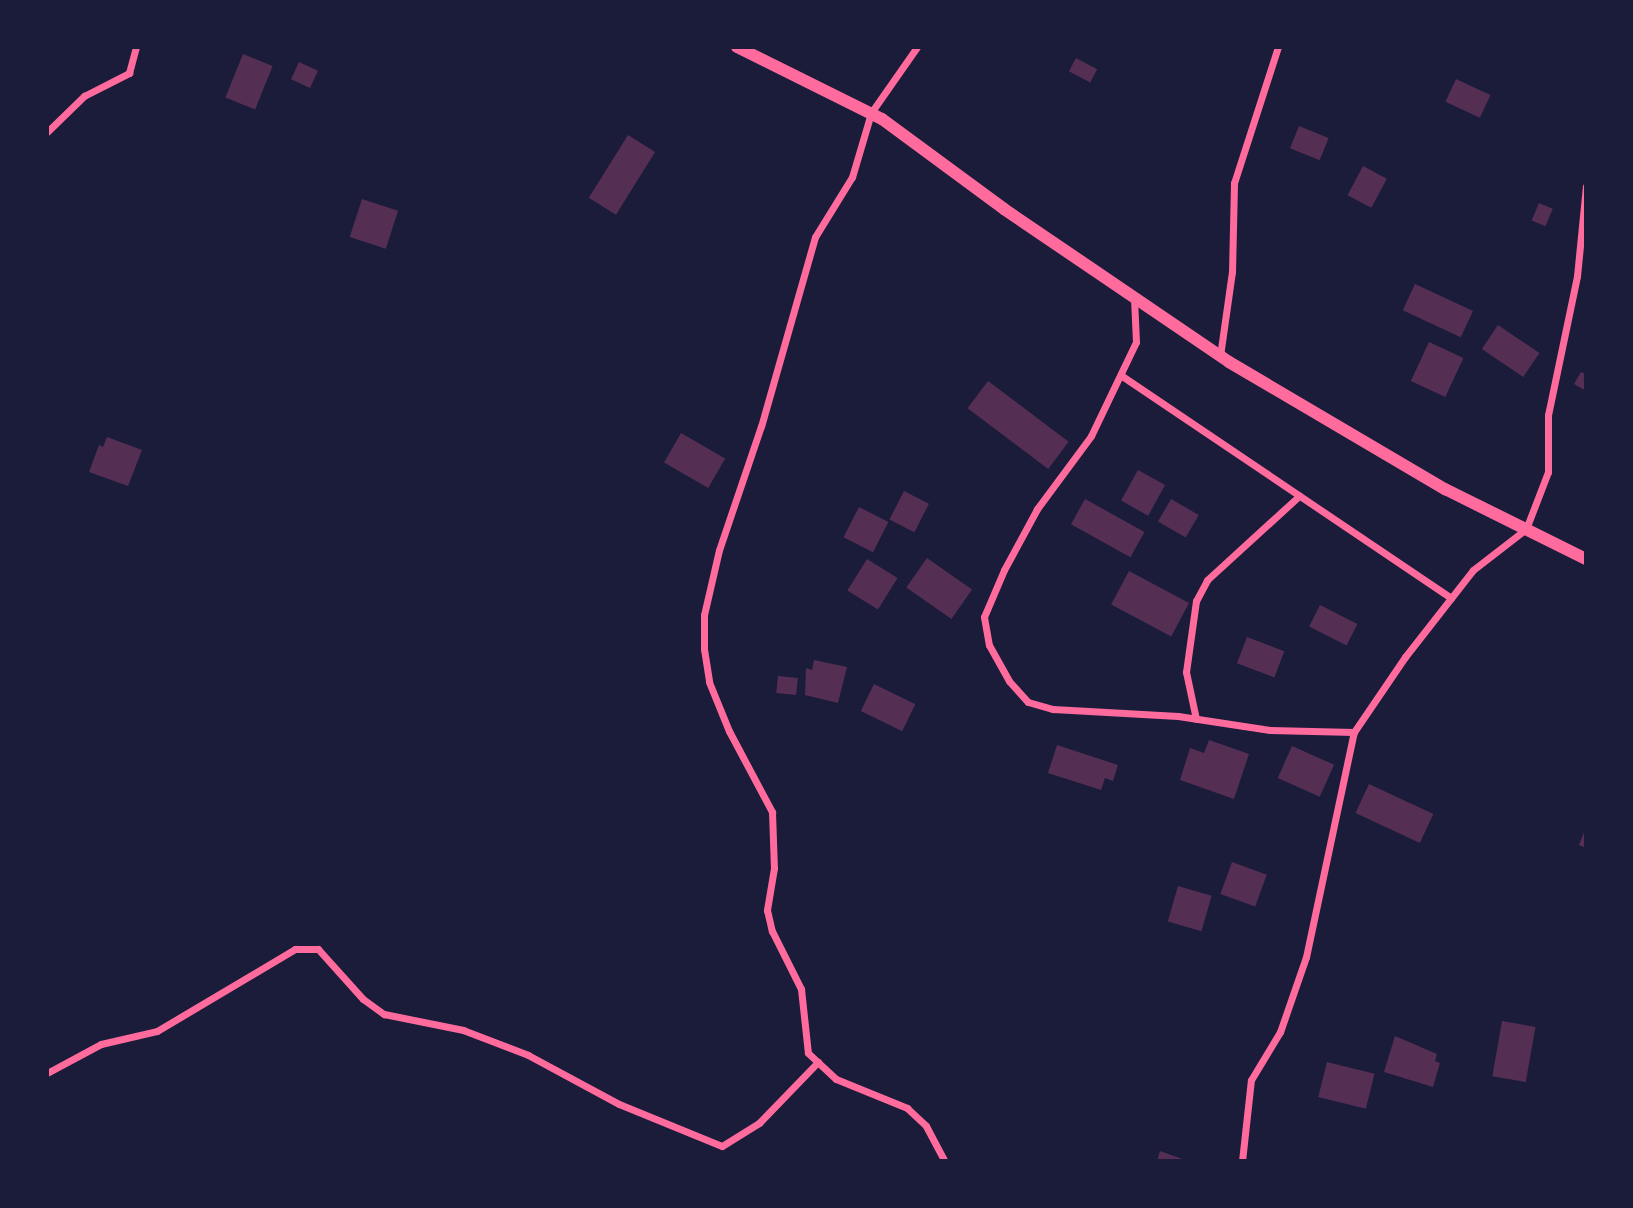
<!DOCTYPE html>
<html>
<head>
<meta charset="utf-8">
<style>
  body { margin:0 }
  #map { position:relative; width:1633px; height:1208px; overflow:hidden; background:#1b1b3a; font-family:"DejaVu Sans",sans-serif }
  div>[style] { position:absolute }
  .building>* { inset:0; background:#542f53; transform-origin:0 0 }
  .minor>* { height:7px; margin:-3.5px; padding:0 3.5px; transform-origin:3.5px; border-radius:3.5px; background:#ff6b9d }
  .tertiary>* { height:12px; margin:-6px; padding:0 6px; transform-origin:6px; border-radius:6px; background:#ff6b9d }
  span { translate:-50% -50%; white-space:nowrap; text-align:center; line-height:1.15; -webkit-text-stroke:7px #1b1b3a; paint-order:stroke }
  .frame { position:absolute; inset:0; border:49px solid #1b1b3a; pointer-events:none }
</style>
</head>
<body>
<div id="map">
  <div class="building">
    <div style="left:243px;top:54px;width:32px;height:47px;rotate:22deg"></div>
    <div style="left:1076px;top:58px;width:24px;height:15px;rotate:28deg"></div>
    <div style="left:299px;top:62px;width:21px;height:19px;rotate:25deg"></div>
    <div style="left:1456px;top:79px;width:38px;height:25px;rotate:25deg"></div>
    <div style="left:1299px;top:126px;width:32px;height:24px;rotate:22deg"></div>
    <div style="left:628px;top:135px;width:32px;height:74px;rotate:32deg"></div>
    <div style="left:1363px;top:166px;width:27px;height:33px;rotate:28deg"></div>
    <div style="left:362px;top:199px;width:38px;height:40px;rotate:18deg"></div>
    <div style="left:1539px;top:203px;width:15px;height:19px;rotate:23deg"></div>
    <div style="left:1415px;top:284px;width:64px;height:29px;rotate:25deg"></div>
    <div style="left:1498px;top:325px;width:50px;height:29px;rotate:34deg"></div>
    <div style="left:1429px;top:342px;width:38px;height:43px;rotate:25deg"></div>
    <div style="clip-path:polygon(1581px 372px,1586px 374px,1586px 391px,1574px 384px)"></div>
    <div style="left:988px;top:381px;width:101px;height:34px;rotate:37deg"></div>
    <div style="left:681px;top:433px;width:51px;height:34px;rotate:30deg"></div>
    <div style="clip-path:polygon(107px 437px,142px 450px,128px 486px,89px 472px,99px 445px,103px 447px)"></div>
    <div style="left:1138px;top:470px;width:31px;height:35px;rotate:29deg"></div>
    <div style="left:904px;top:491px;width:28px;height:32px;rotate:27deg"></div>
    <div style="left:1085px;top:499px;width:68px;height:29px;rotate:29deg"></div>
    <div style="left:1171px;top:499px;width:32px;height:26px;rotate:30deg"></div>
    <div style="left:859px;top:507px;width:33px;height:34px;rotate:27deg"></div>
    <div style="left:927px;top:558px;width:55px;height:36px;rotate:35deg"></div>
    <div style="left:867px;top:559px;width:36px;height:37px;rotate:32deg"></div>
    <div style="left:1129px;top:571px;width:68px;height:38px;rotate:28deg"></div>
    <div style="left:1320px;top:605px;width:42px;height:24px;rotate:27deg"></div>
    <div style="left:1247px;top:637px;width:40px;height:28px;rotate:21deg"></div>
    <div style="clip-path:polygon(814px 660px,847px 667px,838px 703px,805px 695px,806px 668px,812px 670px)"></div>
    <div style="left:778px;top:676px;width:20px;height:17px;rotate:6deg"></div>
    <div style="left:874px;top:684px;width:46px;height:30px;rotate:26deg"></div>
    <div style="clip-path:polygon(1209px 740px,1249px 754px,1234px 799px,1180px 780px,1190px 748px,1204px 753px)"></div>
    <div style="clip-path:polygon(1057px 745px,1118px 765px,1113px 781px,1105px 778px,1101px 790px,1048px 773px)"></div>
    <div style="left:1292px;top:746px;width:46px;height:35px;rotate:24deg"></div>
    <div style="left:1369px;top:784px;width:71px;height:32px;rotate:25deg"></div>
    <div style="clip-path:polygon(1586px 827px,1586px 848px,1579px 845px)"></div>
    <div style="left:1232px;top:862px;width:37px;height:34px;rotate:20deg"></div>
    <div style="left:1178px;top:886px;width:35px;height:37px;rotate:16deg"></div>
    <div style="left:1502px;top:1021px;width:34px;height:56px;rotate:10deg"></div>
    <div style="clip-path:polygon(1395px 1036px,1437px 1054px,1435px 1061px,1440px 1063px,1433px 1087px,1384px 1072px)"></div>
    <div style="left:1327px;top:1062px;width:49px;height:36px;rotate:14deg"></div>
    <div style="clip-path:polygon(1160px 1151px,1185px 1160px,1185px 1161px,1157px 1161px)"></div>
  </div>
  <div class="minor">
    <div style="left:917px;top:47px;width:80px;rotate:124.9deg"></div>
    <div style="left:871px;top:113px;width:67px;rotate:106.5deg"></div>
    <div style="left:852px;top:177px;width:70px;rotate:121.7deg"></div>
    <div style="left:815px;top:237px;width:197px;rotate:105.9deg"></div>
    <div style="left:761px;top:426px;width:131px;rotate:108.7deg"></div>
    <div style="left:719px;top:550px;width:67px;rotate:103deg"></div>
    <div style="left:704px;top:615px;width:34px;rotate:90deg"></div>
    <div style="left:704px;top:649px;width:33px;rotate:81deg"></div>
    <div style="left:709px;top:682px;width:53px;rotate:67.8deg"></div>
    <div style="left:729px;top:731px;width:92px;rotate:62deg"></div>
    <div style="left:772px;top:812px;width:56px;rotate:88deg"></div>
    <div style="left:774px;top:868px;width:43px;rotate:99.5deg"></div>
    <div style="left:767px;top:910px;width:22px;rotate:77deg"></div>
    <div style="left:772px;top:931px;width:65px;rotate:63.4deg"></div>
    <div style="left:801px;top:989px;width:64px;rotate:83.8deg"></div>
    <div style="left:808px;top:1053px;width:38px;rotate:43deg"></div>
    <div style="left:836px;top:1079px;width:77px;rotate:22.2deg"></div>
    <div style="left:907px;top:1108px;width:26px;rotate:43deg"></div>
    <div style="left:926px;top:1126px;width:40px;rotate:62deg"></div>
    <div style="left:47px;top:132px;width:52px;rotate:-44.2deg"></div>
    <div style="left:84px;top:96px;width:51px;rotate:-27.1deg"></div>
    <div style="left:129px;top:73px;width:27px;rotate:-75deg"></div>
    <div style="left:1134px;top:298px;width:44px;rotate:87.4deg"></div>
    <div style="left:1136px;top:342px;width:104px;rotate:115.6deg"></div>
    <div style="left:1091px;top:436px;width:91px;rotate:126.5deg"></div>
    <div style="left:1037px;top:509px;width:69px;rotate:118.4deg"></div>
    <div style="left:1004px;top:570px;width:51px;rotate:113.1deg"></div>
    <div style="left:984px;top:617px;width:28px;rotate:80deg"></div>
    <div style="left:989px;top:645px;width:41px;rotate:60.9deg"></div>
    <div style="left:1009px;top:681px;width:28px;rotate:48deg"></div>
    <div style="left:1028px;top:702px;width:26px;rotate:16deg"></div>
    <div style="left:1053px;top:709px;width:125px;rotate:3.2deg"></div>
    <div style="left:1178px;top:716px;width:93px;rotate:8.7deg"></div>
    <div style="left:1270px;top:730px;width:84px;rotate:1.4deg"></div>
    <div style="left:1220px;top:356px;width:85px;rotate:-81.9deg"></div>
    <div style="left:1232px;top:272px;width:89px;rotate:-88.7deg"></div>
    <div style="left:1234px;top:183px;width:143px;rotate:-72.1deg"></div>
    <div style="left:1122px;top:376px;width:397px;rotate:34deg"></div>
    <div style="left:1196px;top:719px;width:48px;rotate:-102deg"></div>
    <div style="left:1186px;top:672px;width:72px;rotate:-82deg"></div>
    <div style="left:1196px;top:601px;width:24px;rotate:-62deg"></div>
    <div style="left:1207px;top:580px;width:125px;rotate:-42.4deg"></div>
    <div style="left:47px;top:1073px;width:61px;rotate:-28.2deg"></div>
    <div style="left:101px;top:1044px;width:57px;rotate:-13.1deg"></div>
    <div style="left:157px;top:1031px;width:161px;rotate:-30.7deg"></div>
    <div style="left:295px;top:949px;width:23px"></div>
    <div style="left:318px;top:949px;width:67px;rotate:48deg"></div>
    <div style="left:363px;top:999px;width:26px;rotate:36deg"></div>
    <div style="left:384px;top:1014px;width:81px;rotate:11.4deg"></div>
    <div style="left:463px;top:1030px;width:70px;rotate:21deg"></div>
    <div style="left:528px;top:1055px;width:103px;rotate:28.3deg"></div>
    <div style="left:619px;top:1104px;width:111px;rotate:22.2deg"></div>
    <div style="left:722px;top:1146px;width:44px;rotate:-31.9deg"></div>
    <div style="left:759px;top:1123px;width:85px;rotate:-46deg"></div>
    <div style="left:1242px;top:1161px;width:81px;rotate:-83.7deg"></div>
    <div style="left:1251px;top:1080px;width:56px;rotate:-58.9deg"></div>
    <div style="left:1280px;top:1032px;width:79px;rotate:-70.9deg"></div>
    <div style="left:1306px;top:957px;width:230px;rotate:-78deg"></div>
    <div style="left:1354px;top:732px;width:91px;rotate:-55.8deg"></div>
    <div style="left:1405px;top:657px;width:110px;rotate:-52deg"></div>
    <div style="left:1473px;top:570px;width:67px;rotate:-37.7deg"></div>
    <div style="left:1526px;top:529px;width:61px;rotate:-68.9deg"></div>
    <div style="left:1548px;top:472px;width:57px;rotate:-90deg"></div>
    <div style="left:1548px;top:415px;width:142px;rotate:-78.2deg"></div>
    <div style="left:1577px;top:276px;width:90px;rotate:-84.3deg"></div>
  </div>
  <div class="tertiary">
    <div style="left:737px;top:47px;width:162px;rotate:26.4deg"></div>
    <div style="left:882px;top:119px;width:152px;rotate:36.4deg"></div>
    <div style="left:1004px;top:209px;width:272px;rotate:34.2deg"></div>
    <div style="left:1229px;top:362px;width:251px;rotate:30.5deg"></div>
    <div style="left:1445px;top:489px;width:157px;rotate:26.4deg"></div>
  </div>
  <div class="frame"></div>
</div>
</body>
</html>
